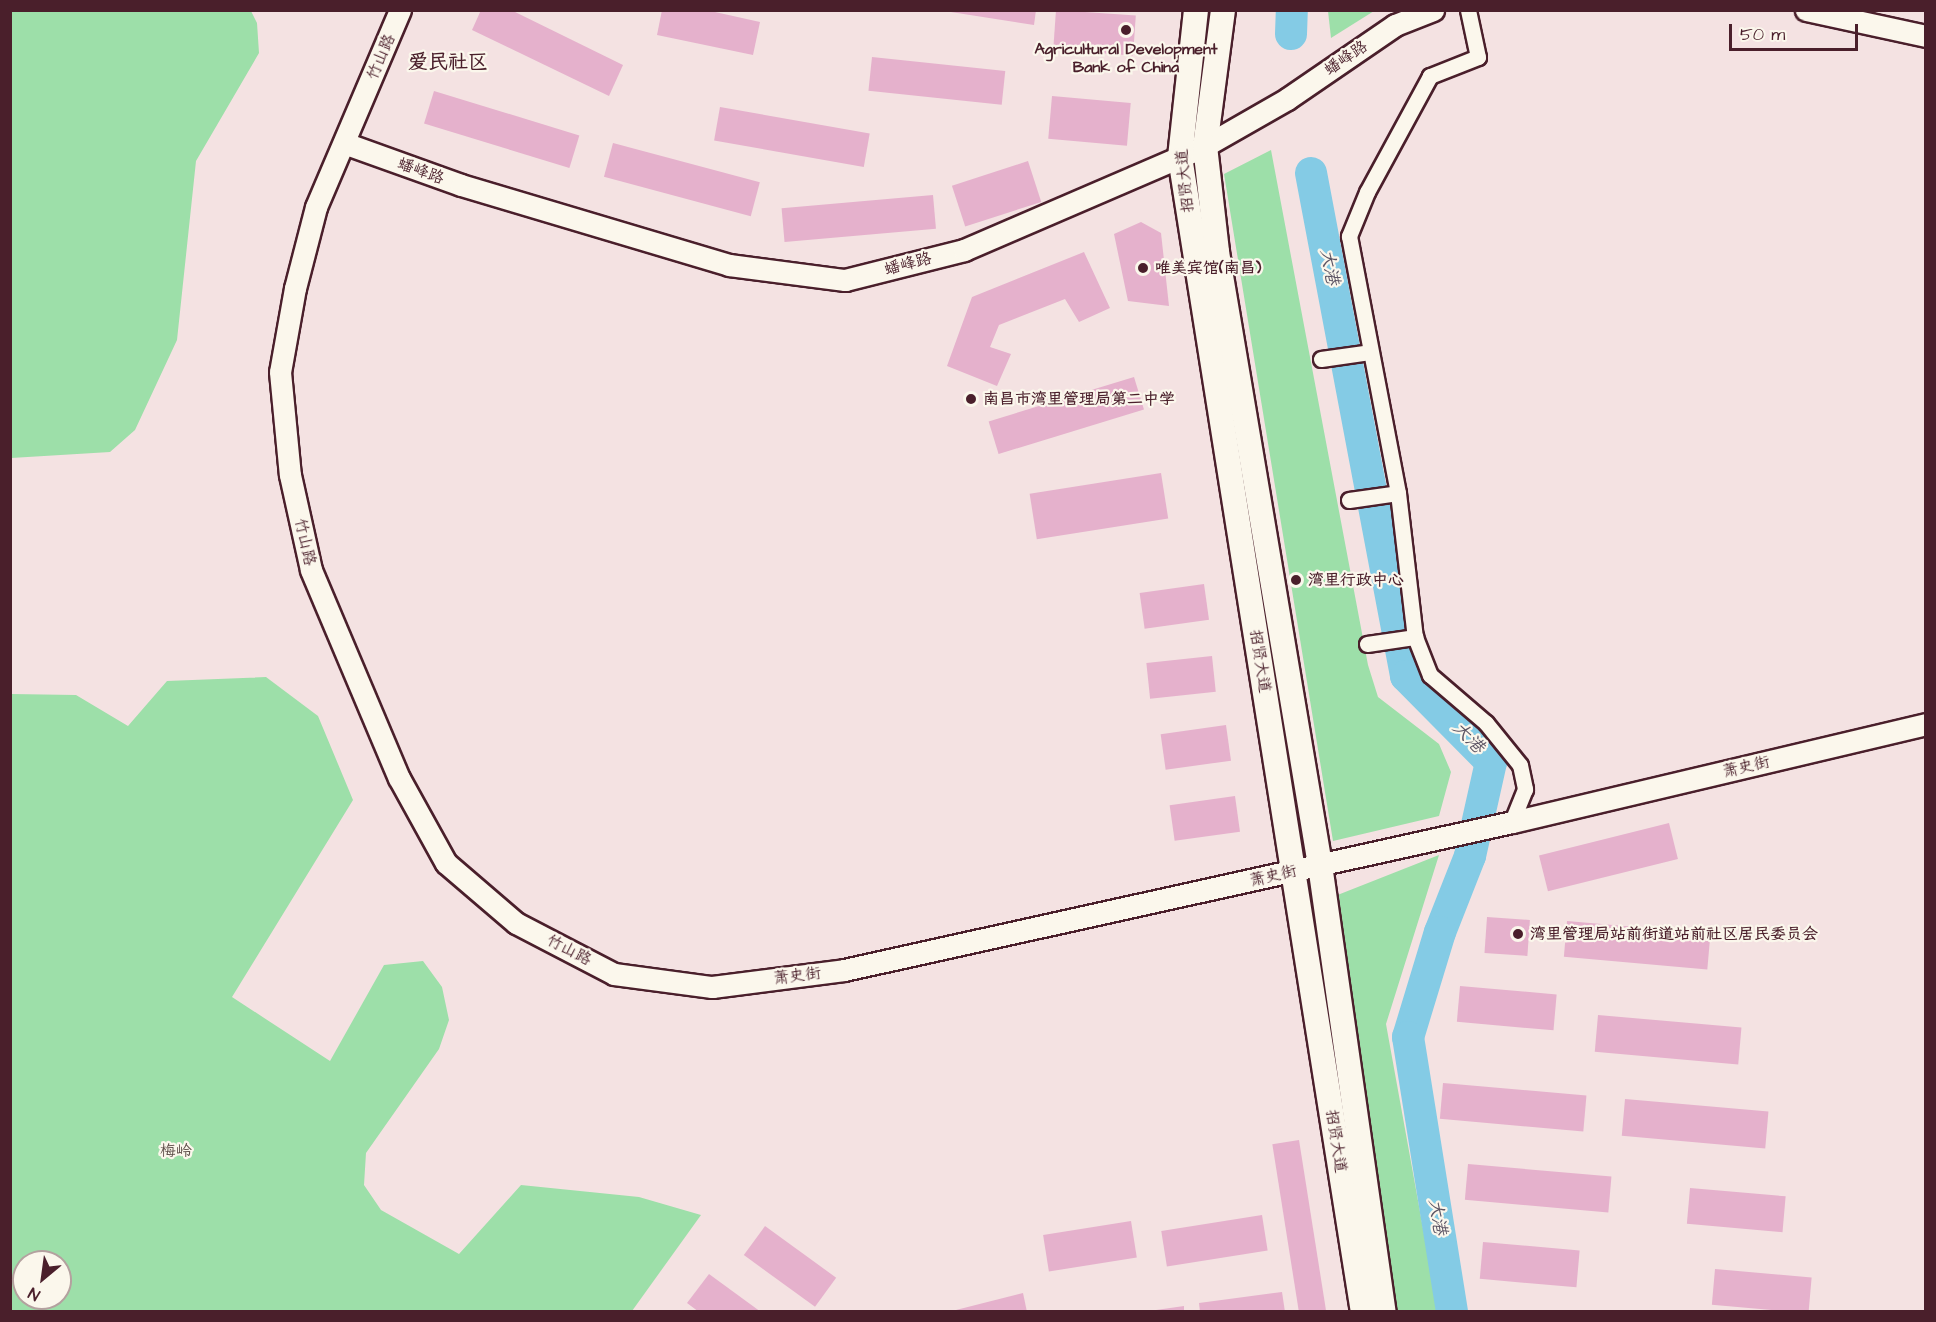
<!DOCTYPE html>
<html>
<head>
<meta charset="utf-8">
<style>
  body { margin:0 }
  #map { position:relative; width:1936px; height:1322px; overflow:hidden; background:#f4e2e2; font-family:"Architects Daughter","LXGW WenKai TC",sans-serif }
  div>[style] { position:absolute }
  .green>* { inset:0; background:#9ddfa9 }
  .river>* { height:32px; margin:-16px; padding:0 16px; transform-origin:16px; border-radius:16px; background:#84cbe5 }
  .building>* { inset:0; background:#e5b1cc; transform-origin:0 0 }
  .roads { filter:drop-shadow(2px 0 #4a1f2b) drop-shadow(-2px 0 #4a1f2b) drop-shadow(0 2px #4a1f2b) drop-shadow(0 -2px #4a1f2b) }
  .street>* { height:15px; margin:-7.5px; padding:0 7.5px; transform-origin:7.5px; border-radius:7.5px; background:#fbf7ec }
  .secondary>* { height:21px; margin:-10.5px; padding:0 10.5px; transform-origin:10.5px; border-radius:10.5px; background:#fbf7ec }
  .primary>* { height:24px; margin:-12px; padding:0 12px; transform-origin:12px; border-radius:12px; background:#fbf7ec }
  .dots>* { width:16px; height:16px; translate:-50% -50%; box-sizing:border-box; border:3px solid #fbf7ec; border-radius:50% }
  span { translate:-50% -50%; white-space:nowrap; text-align:center; line-height:1.15; -webkit-text-stroke:4.5px #fbf7ec; paint-order:stroke }
  .poi-label { font-size:16px; color:#4a1f2b; font-weight:700 }
  .left { translate:0 -50%; text-align:left }
  .street-label { font-size:16px; color:#4a1f2b }
  .park-label { font-size:16px; color:#5f4f4a }
  .water-label { font-size:18px; color:#5b5363; font-style:italic }
  .quarter-label { font-size:20px; color:#4a1f2b; font-weight:700 }
  .frame { position:absolute; inset:0; border:12px solid #4a1f2b; pointer-events:none }
  .north { position:absolute; left:12px; top:1250px; width:60px; height:60px; box-sizing:border-box; background:#fbf7ec; border:2px solid #b4a19f; border-radius:50%; rotate:209deg; font-size:16px; font-weight:700; line-height:24px; text-align:center; color:#4a1f2b }
  .north::after { content:''; display:block; margin:auto; width:21px; height:27px; background:#4a1f2b; clip-path:polygon(50% 0,100% 100%,50% 72%,0 100%) }
  .scale { position:absolute; left:1729px; top:24px; width:129px; height:27px; box-sizing:border-box; border:3px solid #4a1f2b; border-top:0; padding-left:8px; font-size:18px; line-height:21px; white-space:nowrap; color:#4a1f2b; -webkit-text-stroke:4px #fbf7ec; paint-order:stroke }
</style>
</head>
<body>
<div id="map">
  <div class="green">
    <div style="clip-path:polygon(11px 10px,251px 11px,257px 23px,259px 53px,196px 161px,177px 340px,135px 430px,110px 452px,11px 458px)"></div>
    <div style="clip-path:polygon(1328px 11px,1328px 10px,1374px 11px,1331px 38px)"></div>
    <div style="clip-path:polygon(1271px 150px,1368px 665px,1378px 697px,1439px 744px,1451px 772px,1439px 816px,1333px 841px,1224px 174px)"></div>
    <div style="clip-path:polygon(evenodd,266px 677px,318px 716px,353px 800px,232px 997px,330px 1061px,384px 965px,423px 961px,442px 987px,449px 1020px,439px 1049px,366px 1153px,364px 1185px,381px 1210px,459px 1254px,521px 1185px,639px 1197px,701px 1215px,632px 1311px,11px 1311px,11px 694px,76px 695px,128px 726px,167px 681px,266px 677px,24px 1262px,60px 1262px,60px 1298px,24px 1298px,24px 1262px)"></div>
    <div style="clip-path:polygon(1439px 855px,1386px 1024px,1438px 1311px,1396px 1311px,1335px 896px)"></div>
  </div>
  <div class="river">
    <div style="left:1291px;top:34px;width:24px;rotate:-88deg"></div>
    <div style="left:1311px;top:173px;width:512px;rotate:79.3deg"></div>
    <div style="left:1406px;top:676px;width:121px;rotate:45.3deg"></div>
    <div style="left:1491px;top:762px;width:96px;rotate:102.6deg"></div>
    <div style="left:1470px;top:856px;width:82px;rotate:111.5deg"></div>
    <div style="left:1440px;top:932px;width:110px;rotate:106.9deg"></div>
    <div style="left:1408px;top:1037px;width:278px;rotate:80.9deg"></div>
  </div>
  <div class="building">
    <div style="clip-path:polygon(481px 10px,511px 10px,623px 65px,609px 96px,472px 30px)"></div>
    <div style="clip-path:polygon(662px 10px,706px 10px,760px 22px,753px 55px,657px 35px)"></div>
    <div style="clip-path:polygon(938px 10px,1036px 10px,1034px 25px)"></div>
    <div style="left:1056px;top:10px;width:80px;height:40px;rotate:4deg"></div>
    <div style="left:872px;top:57px;width:134px;height:34px;rotate:6deg"></div>
    <div style="left:434px;top:91px;width:152px;height:34px;rotate:17deg"></div>
    <div style="left:1052px;top:96px;width:79px;height:43px;rotate:5deg"></div>
    <div style="left:720px;top:107px;width:152px;height:34px;rotate:10deg"></div>
    <div style="left:613px;top:143px;width:152px;height:35px;rotate:15deg"></div>
    <div style="left:1028px;top:161px;width:43px;height:80px;rotate:72deg"></div>
    <div style="left:933px;top:195px;width:34px;height:152px;rotate:85deg"></div>
    <div style="clip-path:polygon(1141px 222px,1161px 233px,1169px 306px,1128px 301px,1114px 234px)"></div>
    <div style="clip-path:polygon(1084px 252px,1110px 308px,1079px 322px,1065px 299px,999px 325px,990px 347px,1011px 354px,997px 386px,947px 366px,972px 297px)"></div>
    <div style="left:1134px;top:377px;width:34px;height:152px;rotate:73deg"></div>
    <div style="left:1161px;top:473px;width:46px;height:133px;rotate:81deg"></div>
    <div style="left:1204px;top:584px;width:36px;height:65px;rotate:82deg"></div>
    <div style="left:1212px;top:656px;width:36px;height:66px;rotate:84deg"></div>
    <div style="left:1226px;top:725px;width:36px;height:66px;rotate:82deg"></div>
    <div style="left:1235px;top:796px;width:36px;height:66px;rotate:82deg"></div>
    <div style="left:1669px;top:823px;width:37px;height:134px;rotate:76deg"></div>
    <div style="left:1487px;top:917px;width:43px;height:36px;rotate:4deg"></div>
    <div style="left:1567px;top:921px;width:144px;height:36px;rotate:5deg"></div>
    <div style="left:1460px;top:986px;width:97px;height:36px;rotate:5deg"></div>
    <div style="left:1598px;top:1015px;width:144px;height:37px;rotate:5deg"></div>
    <div style="left:1443px;top:1083px;width:144px;height:36px;rotate:5deg"></div>
    <div style="left:1625px;top:1099px;width:144px;height:37px;rotate:5deg"></div>
    <div style="left:1299px;top:1140px;width:174px;height:27px;rotate:81deg"></div>
    <div style="left:1468px;top:1164px;width:144px;height:36px;rotate:5deg"></div>
    <div style="left:1690px;top:1188px;width:96px;height:36px;rotate:5deg"></div>
    <div style="left:1262px;top:1215px;width:36px;height:102px;rotate:81deg"></div>
    <div style="left:1131px;top:1221px;width:37px;height:89px;rotate:81deg"></div>
    <div style="left:765px;top:1226px;width:88px;height:36px;rotate:36deg"></div>
    <div style="left:1483px;top:1242px;width:97px;height:37px;rotate:5deg"></div>
    <div style="left:1715px;top:1269px;width:97px;height:36px;rotate:5deg"></div>
    <div style="clip-path:polygon(709px 1274px,761px 1312px,699px 1312px,687px 1303px)"></div>
    <div style="clip-path:polygon(1282px 1292px,1285px 1312px,1200px 1312px,1199px 1303px)"></div>
    <div style="clip-path:polygon(1023px 1293px,1027px 1312px,952px 1312px,952px 1311px)"></div>
    <div style="clip-path:polygon(1184px 1306px,1184px 1312px,1156px 1312px,1156px 1310px)"></div>
  </div>
  <div class="roads">
    <div class="street">
      <div style="left:1468px;top:10px;width:48px;rotate:78deg"></div>
      <div style="left:1478px;top:57px;width:52px;rotate:158.4deg"></div>
      <div style="left:1430px;top:76px;width:132px;rotate:118.5deg"></div>
      <div style="left:1367px;top:192px;width:48px;rotate:112.2deg"></div>
      <div style="left:1349px;top:236px;width:262px;rotate:79.2deg"></div>
      <div style="left:1398px;top:493px;width:145px;rotate:83.3deg"></div>
      <div style="left:1415px;top:637px;width:41px;rotate:68.5deg"></div>
      <div style="left:1430px;top:675px;width:74px;rotate:40.6deg"></div>
      <div style="left:1486px;top:723px;width:54px;rotate:51deg"></div>
      <div style="left:1520px;top:765px;width:25px;rotate:78deg"></div>
      <div style="left:1525px;top:789px;width:35px;rotate:112deg"></div>
      <div style="left:1321px;top:359px;width:49px;rotate:-8.1deg"></div>
      <div style="left:1349px;top:500px;width:49px;rotate:-8.1deg"></div>
      <div style="left:1367px;top:644px;width:49px;rotate:-8.3deg"></div>
    </div>
    <div class="secondary">
      <div style="left:400px;top:10px;width:214px;rotate:113.1deg"></div>
      <div style="left:316px;top:207px;width:84px;rotate:104.5deg"></div>
      <div style="left:295px;top:288px;width:85px;rotate:100.1deg"></div>
      <div style="left:280px;top:372px;width:103px;rotate:84.5deg"></div>
      <div style="left:290px;top:475px;width:97px;rotate:77.5deg"></div>
      <div style="left:311px;top:570px;width:226px;rotate:67.1deg"></div>
      <div style="left:399px;top:778px;width:97px;rotate:61.1deg"></div>
      <div style="left:446px;top:863px;width:92px;rotate:40.6deg"></div>
      <div style="left:516px;top:923px;width:110px;rotate:27.5deg"></div>
      <div style="left:614px;top:974px;width:99px;rotate:7.6deg"></div>
      <div style="left:712px;top:987px;width:133px;rotate:-7.3deg"></div>
      <div style="left:844px;top:970px;width:684px;rotate:-12.49deg"></div>
      <div style="left:1512px;top:822px;width:425px;rotate:-13.3deg"></div>
      <div style="left:1806px;top:10px;width:123px;rotate:12.2deg"></div>
      <div style="left:344px;top:143px;width:124px;rotate:19.7deg"></div>
      <div style="left:461px;top:185px;width:280px;rotate:16.6deg"></div>
      <div style="left:729px;top:265px;width:117px;rotate:7.4deg"></div>
      <div style="left:845px;top:280px;width:123px;rotate:-14.1deg"></div>
      <div style="left:964px;top:250px;width:262px;rotate:-23.3deg"></div>
      <div style="left:1205px;top:146px;width:95px;rotate:-29.8deg"></div>
      <div style="left:1287px;top:99px;width:131px;rotate:-34.4deg"></div>
      <div style="left:1395px;top:25px;width:41px;rotate:-21.5deg"></div>
    </div>
    <div class="primary">
      <div style="left:1196px;top:10px;width:148px;rotate:96.2deg"></div>
      <div style="left:1180px;top:157px;width:1169px;rotate:81deg"></div>
      <div style="left:1223px;top:10px;width:137px;rotate:97.5deg"></div>
      <div style="left:1205px;top:146px;width:107px;rotate:83.5deg"></div>
      <div style="left:1217px;top:252px;width:622px;rotate:80.46deg"></div>
      <div style="left:1320px;top:865px;width:452px;rotate:81.9deg"></div>
    </div>
  </div>
  <div class="dots">
    <div style="left:1126px;top:30px;background:#4a1f2b"></div>
    <div style="left:1143px;top:268px;background:#4a1f2b"></div>
    <div style="left:971px;top:399px;background:#4a1f2b"></div>
    <div style="left:1296px;top:580px;background:#4a1f2b"></div>
    <div style="left:1518px;top:934px;background:#4a1f2b"></div>
  </div>
  <div class="poi-label">
    <span style="left:1126px;top:58px">Agricultural Development<br>Bank of China</span>
    <span class="left" style="left:1155px;top:268px">唯美宾馆(南昌)</span>
    <span class="left" style="left:983px;top:399px">南昌市湾里管理局第二中学</span>
    <span class="left" style="left:1308px;top:580px">湾里行政中心</span>
    <span class="left" style="left:1530px;top:934px">湾里管理局站前街道站前社区居民委员会</span>
  </div>
  <div class="street-label">
    <span style="left:381px;top:57px;rotate:-67deg">竹山路</span>
    <span style="left:1346px;top:58px;rotate:-34deg">蟠峰路</span>
    <span style="left:421px;top:171px;rotate:20deg">蟠峰路</span>
    <span style="left:1185px;top:181px;rotate:-96deg">招贤大道</span>
    <span style="left:908px;top:264px;rotate:-15deg">蟠峰路</span>
    <span style="left:305px;top:542px;rotate:77deg">竹山路</span>
    <span style="left:1260px;top:661px;rotate:81deg">招贤大道</span>
    <span style="left:1746px;top:767px;rotate:-13deg">萧史街</span>
    <span style="left:1273px;top:876px;rotate:-13deg">萧史街</span>
    <span style="left:569px;top:950px;rotate:27deg">竹山路</span>
    <span style="left:797px;top:976px;rotate:-7deg">萧史街</span>
    <span style="left:1336px;top:1141px;rotate:81deg">招贤大道</span>
  </div>
  <div class="park-label">
    <span style="left:176px;top:1151px">梅岭</span>
  </div>
  <div class="water-label">
    <span style="left:1329px;top:267px;rotate:79deg">大港</span>
    <span style="left:1468px;top:738px;rotate:45deg">大港</span>
    <span style="left:1437px;top:1217px;rotate:81deg">大港</span>
  </div>
  <div class="quarter-label">
    <span style="left:448px;top:62px">爱民社区</span>
  </div>
  <div class="frame"></div>
  <div class="north">N</div>
  <div class="scale">50 m</div>
</div>
</body>
</html>
